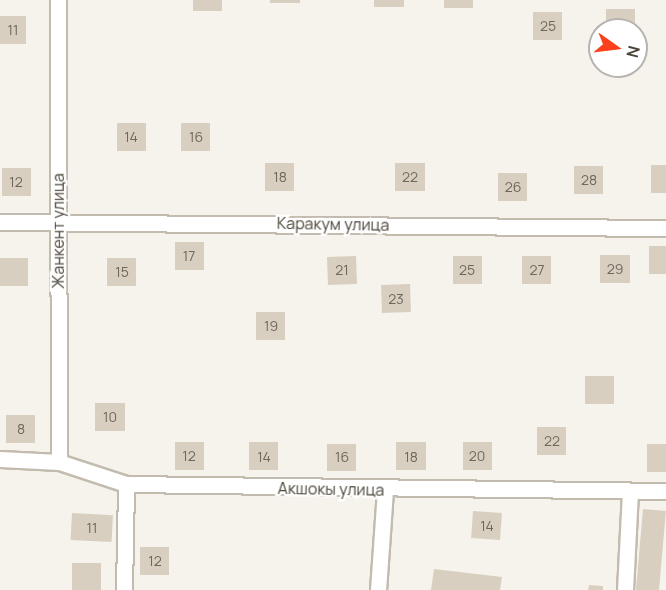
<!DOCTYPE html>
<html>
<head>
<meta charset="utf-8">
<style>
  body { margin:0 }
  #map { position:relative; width:666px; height:590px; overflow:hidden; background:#f6f3ec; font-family:Manrope,sans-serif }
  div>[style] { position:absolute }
  .building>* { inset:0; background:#d8cfc1; transform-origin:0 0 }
  .roads { filter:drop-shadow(2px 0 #c2bbae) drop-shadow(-2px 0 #c2bbae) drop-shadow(0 2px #c2bbae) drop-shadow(0 -2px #c2bbae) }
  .street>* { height:15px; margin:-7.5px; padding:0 7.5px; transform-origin:7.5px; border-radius:7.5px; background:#fff }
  span { translate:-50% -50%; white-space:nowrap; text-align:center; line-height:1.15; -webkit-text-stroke:4.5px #fff; paint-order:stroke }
  .number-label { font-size:14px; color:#6e675b }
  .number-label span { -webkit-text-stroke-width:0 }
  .street-label { font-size:16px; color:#4b4439 }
  .north { position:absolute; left:588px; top:18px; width:60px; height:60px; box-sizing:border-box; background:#fff; border:2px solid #b7b4b0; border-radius:50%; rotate:104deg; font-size:16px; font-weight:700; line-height:24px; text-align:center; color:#4b4439 }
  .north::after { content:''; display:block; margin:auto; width:21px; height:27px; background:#fc3f1d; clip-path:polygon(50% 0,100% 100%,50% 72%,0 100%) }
</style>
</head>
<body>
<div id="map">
  <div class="building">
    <div style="left:193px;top:0;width:29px;height:11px"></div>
    <div style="left:270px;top:0;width:30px;height:3px"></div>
    <div style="left:374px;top:0;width:30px;height:7px"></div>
    <div style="left:444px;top:0;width:29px;height:8px"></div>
    <div style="left:606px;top:9px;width:29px;height:21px"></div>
    <div style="left:533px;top:12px;width:29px;height:28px"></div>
    <div style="left:0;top:16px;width:26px;height:28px"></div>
    <div style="left:117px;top:123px;width:29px;height:28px"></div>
    <div style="left:181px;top:123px;width:29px;height:28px"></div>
    <div style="left:265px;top:163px;width:29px;height:28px"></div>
    <div style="left:395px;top:163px;width:30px;height:28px"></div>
    <div style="left:651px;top:165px;width:15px;height:28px"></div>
    <div style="left:574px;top:166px;width:29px;height:28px"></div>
    <div style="left:2px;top:168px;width:29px;height:28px"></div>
    <div style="left:498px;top:173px;width:29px;height:28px"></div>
    <div style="left:175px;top:242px;width:29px;height:28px"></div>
    <div style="left:649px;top:246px;width:17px;height:28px"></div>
    <div style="left:600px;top:255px;width:30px;height:28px"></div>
    <div style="left:356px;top:256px;width:28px;height:29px;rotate:88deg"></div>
    <div style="left:453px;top:256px;width:29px;height:28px"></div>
    <div style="left:522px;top:256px;width:29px;height:28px"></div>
    <div style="left:0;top:258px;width:28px;height:28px"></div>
    <div style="left:107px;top:258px;width:29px;height:28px"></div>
    <div style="left:410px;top:284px;width:28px;height:29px;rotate:88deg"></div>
    <div style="left:256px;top:312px;width:29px;height:28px"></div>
    <div style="left:585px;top:376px;width:29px;height:28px"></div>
    <div style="left:95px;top:403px;width:30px;height:28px"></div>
    <div style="left:6px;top:415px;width:29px;height:28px"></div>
    <div style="left:566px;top:427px;width:28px;height:29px;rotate:90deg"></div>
    <div style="left:204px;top:442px;width:28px;height:29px;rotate:90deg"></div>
    <div style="left:278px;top:442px;width:28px;height:29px;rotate:90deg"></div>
    <div style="left:426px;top:442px;width:28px;height:30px;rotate:90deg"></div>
    <div style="left:463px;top:442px;width:29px;height:28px"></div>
    <div style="left:327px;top:444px;width:29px;height:27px"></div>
    <div style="left:647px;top:444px;width:19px;height:28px"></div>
    <div style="left:643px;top:509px;width:23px;height:81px;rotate:5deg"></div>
    <div style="left:473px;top:511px;width:29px;height:27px;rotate:4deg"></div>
    <div style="left:72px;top:513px;width:41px;height:27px;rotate:3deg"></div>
    <div style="left:169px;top:547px;width:28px;height:29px;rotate:90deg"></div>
    <div style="left:72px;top:563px;width:29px;height:27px"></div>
    <div style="clip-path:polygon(434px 569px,502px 577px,500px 590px,431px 590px)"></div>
    <div style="clip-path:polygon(589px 585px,603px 586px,603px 590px,588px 590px)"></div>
  </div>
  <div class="roads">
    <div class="street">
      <div style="left:58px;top:0;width:462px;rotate:89.9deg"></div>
      <div style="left:0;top:222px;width:666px;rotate:0.52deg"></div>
      <div style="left:0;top:459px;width:59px;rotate:2.9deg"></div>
      <div style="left:59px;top:462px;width:71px;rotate:18.2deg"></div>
      <div style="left:126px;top:484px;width:540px;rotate:0.74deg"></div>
      <div style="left:124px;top:590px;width:106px;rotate:-88.9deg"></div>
      <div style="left:378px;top:590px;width:100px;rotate:-86deg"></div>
      <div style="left:625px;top:590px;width:98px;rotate:-87.1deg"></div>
    </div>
  </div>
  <div class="number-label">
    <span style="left:548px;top:26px">25</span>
    <span style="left:13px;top:30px">11</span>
    <span style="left:131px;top:137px">14</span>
    <span style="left:196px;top:137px">16</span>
    <span style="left:280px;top:177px">18</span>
    <span style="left:410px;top:177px">22</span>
    <span style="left:589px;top:180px">28</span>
    <span style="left:16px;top:182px">12</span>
    <span style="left:513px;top:187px">26</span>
    <span style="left:189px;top:256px">17</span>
    <span style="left:615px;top:269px">29</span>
    <span style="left:342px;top:270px">21</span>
    <span style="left:467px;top:270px">25</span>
    <span style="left:537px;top:270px">27</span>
    <span style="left:122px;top:272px">15</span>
    <span style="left:396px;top:299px">23</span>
    <span style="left:271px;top:326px">19</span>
    <span style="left:110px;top:417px">10</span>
    <span style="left:21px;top:429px">8</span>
    <span style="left:552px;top:441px">22</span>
    <span style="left:189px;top:456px">12</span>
    <span style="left:477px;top:456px">20</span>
    <span style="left:264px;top:457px">14</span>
    <span style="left:342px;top:457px">16</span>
    <span style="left:411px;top:457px">18</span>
    <span style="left:487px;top:526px">14</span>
    <span style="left:92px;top:528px">11</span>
    <span style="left:155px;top:561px">12</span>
  </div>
  <div class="street-label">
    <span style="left:333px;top:224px;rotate:1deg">Каракум улица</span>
    <span style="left:58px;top:231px;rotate:-90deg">Жанкент улица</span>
    <span style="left:331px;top:489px;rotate:1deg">Акшокы улица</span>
  </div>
  <div class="north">N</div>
</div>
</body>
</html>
